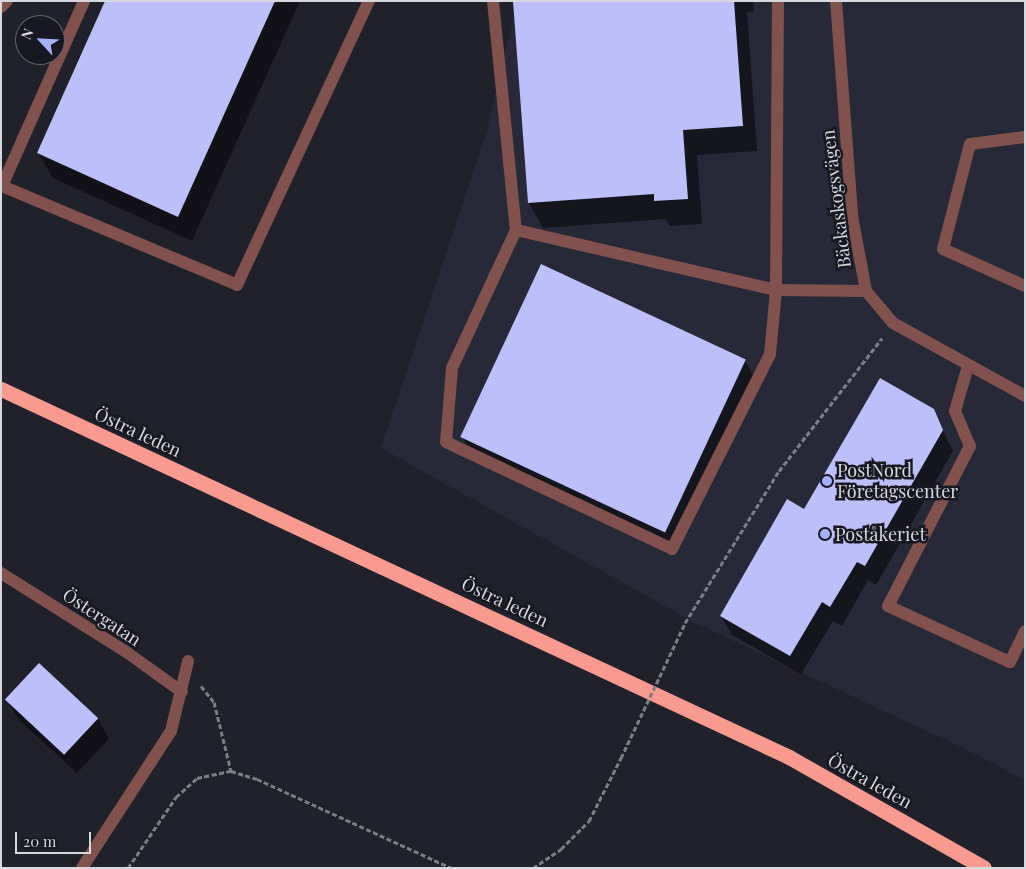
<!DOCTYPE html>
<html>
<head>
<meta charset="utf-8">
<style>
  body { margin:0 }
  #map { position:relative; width:1026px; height:869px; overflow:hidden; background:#21212b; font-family:"Playfair Display",serif }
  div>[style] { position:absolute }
  .built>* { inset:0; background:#272838 }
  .shadow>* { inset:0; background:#0007 }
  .building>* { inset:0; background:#bdbffb; transform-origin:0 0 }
  .path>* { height:3px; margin-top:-1.5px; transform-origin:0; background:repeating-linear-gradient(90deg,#7d7d86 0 5px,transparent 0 7.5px) }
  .minor>* { height:12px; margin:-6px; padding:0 6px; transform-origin:6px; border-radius:6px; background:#81524d }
  .highway>* { height:15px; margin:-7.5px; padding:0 7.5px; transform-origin:7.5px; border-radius:7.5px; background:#f99a91 }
  .path-bridge>* { height:3px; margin-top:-1.5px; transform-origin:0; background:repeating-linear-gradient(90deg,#7d7d86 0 5px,transparent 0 7.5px) }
  .dots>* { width:14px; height:14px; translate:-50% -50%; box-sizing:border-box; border:2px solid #181822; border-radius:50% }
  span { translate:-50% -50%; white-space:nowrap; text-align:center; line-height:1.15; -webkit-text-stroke:5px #181822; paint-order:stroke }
  .street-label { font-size:18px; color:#d7d7de }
  .poi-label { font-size:18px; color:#d7d7de }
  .left { translate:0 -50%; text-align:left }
  .frame { position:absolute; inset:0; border:2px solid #d7d7de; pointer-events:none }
  .north { position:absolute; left:15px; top:15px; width:50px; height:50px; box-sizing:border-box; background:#181822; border:1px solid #64646d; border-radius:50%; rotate:295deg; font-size:14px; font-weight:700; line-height:20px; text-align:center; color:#d7d7de }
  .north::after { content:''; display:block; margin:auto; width:18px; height:22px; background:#a6b1fc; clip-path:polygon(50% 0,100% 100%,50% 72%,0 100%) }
  .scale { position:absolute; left:15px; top:832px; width:76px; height:22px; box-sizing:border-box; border:2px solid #d7d7de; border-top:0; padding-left:6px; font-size:15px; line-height:18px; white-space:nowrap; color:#d7d7de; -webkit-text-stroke:4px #181822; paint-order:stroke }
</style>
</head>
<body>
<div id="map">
  <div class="built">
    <div style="clip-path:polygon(517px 1px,1025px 1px,1025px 780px,961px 747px,695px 623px,381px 448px,486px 134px)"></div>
  </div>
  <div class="shadow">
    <div style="clip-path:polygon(107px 1px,300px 1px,192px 241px,53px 178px,38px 153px)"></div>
    <div style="clip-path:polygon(514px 1px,753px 1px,754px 11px,747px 12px,757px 151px,697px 155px,702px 224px,670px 226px,665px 219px,543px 228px,529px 203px)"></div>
    <div style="clip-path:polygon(745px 361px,756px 380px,677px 551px,474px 456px,462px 437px)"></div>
    <div style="clip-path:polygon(933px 410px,953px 451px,876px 585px,868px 580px,842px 626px,833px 621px,801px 674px,732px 635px,721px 616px,805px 510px)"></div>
    <div style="clip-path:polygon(7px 700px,98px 719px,109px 739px,77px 773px,18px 719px)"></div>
  </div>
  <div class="building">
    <div style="clip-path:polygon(105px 1px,275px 1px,178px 217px,37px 153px)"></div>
    <div style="clip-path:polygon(513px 1px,734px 1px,743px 126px,683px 130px,688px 199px,654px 201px,654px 194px,528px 203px)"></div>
    <div style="left:541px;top:264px;width:226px;height:191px;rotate:25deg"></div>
    <div style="clip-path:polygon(880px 378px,934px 409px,943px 430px,865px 566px,857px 562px,830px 607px,822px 602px,790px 656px,720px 616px,787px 499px,804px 509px)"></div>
    <div style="left:39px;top:663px;width:81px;height:50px;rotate:43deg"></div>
  </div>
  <div class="path">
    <div style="left:685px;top:623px;width:179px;rotate:-58.3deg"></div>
    <div style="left:779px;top:471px;width:168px;rotate:-52.2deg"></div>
    <div style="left:201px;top:686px;width:21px;rotate:51deg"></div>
    <div style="left:214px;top:702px;width:71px;rotate:76.2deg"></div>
    <div style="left:128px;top:868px;width:86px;rotate:-55.9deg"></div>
    <div style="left:176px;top:797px;width:28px;rotate:-42deg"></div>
    <div style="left:197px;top:778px;width:35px;rotate:-12deg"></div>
    <div style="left:231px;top:771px;width:27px;rotate:17deg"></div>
    <div style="left:257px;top:779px;width:213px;rotate:24.6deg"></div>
    <div style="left:533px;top:868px;width:34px;rotate:-34deg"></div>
    <div style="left:561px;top:849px;width:40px;rotate:-45deg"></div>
    <div style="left:589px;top:821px;width:71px;rotate:-63.1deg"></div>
  </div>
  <div class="minor">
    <div style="left:84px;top:1px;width:202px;rotate:113.9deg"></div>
    <div style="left:2px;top:186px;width:255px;rotate:22.8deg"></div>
    <div style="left:237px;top:285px;width:313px;rotate:-65.1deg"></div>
    <div style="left:493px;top:1px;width:230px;rotate:84.3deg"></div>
    <div style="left:516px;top:230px;width:152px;rotate:114.9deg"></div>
    <div style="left:452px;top:368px;width:74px;rotate:94.6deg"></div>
    <div style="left:446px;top:442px;width:250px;rotate:25.3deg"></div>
    <div style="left:672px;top:549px;width:218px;rotate:-63.3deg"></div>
    <div style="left:770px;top:354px;width:64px;rotate:-84.6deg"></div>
    <div style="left:776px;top:290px;width:267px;rotate:-167deg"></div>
    <div style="left:778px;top:1px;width:289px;rotate:90.4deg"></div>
    <div style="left:776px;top:290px;width:90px;rotate:0.6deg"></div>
    <div style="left:836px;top:1px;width:216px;rotate:85.7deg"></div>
    <div style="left:852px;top:216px;width:76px;rotate:79.4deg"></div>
    <div style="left:866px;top:291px;width:42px;rotate:49.8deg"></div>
    <div style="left:893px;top:323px;width:151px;rotate:28.9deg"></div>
    <div style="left:1px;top:7px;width:8px;rotate:-45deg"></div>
    <div style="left:1025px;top:137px;width:55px;rotate:172.7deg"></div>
    <div style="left:970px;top:144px;width:108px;rotate:104.4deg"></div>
    <div style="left:943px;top:249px;width:90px;rotate:24.3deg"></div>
    <div style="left:968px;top:366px;width:47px;rotate:106.1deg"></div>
    <div style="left:955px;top:411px;width:38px;rotate:67deg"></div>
    <div style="left:970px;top:446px;width:180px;rotate:117.1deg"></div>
    <div style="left:888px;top:606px;width:134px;rotate:24.7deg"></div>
    <div style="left:1010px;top:662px;width:34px;rotate:-64deg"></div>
    <div style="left:1px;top:573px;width:146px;rotate:32.2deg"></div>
    <div style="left:125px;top:651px;width:70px;rotate:35.7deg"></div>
    <div style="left:82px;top:868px;width:163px;rotate:-57deg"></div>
    <div style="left:171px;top:731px;width:72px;rotate:-76.3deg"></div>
  </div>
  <div class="highway">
    <div style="left:1px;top:389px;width:870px;rotate:25.03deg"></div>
    <div style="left:789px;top:757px;width:224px;rotate:29.6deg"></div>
  </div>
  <div class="path-bridge">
    <div style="left:621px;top:758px;width:149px;rotate:-64.6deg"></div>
  </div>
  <div class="dots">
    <div style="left:827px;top:481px;background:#a6b1fc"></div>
    <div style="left:825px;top:534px;background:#a6b1fc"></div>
  </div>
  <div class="street-label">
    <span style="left:836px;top:199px;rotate:-97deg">Bäckaskogsvägen</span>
    <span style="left:138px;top:432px;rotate:25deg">Östra leden</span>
    <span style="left:505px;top:602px;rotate:25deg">Östra leden</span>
    <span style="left:102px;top:617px;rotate:33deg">Östergatan</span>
    <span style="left:870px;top:781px;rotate:29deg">Östra leden</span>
  </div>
  <div class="poi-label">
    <span class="left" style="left:837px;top:481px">PostNord<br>Företagscenter</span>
    <span class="left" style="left:835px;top:534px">Poståkeriet</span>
  </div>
  <div class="frame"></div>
  <div class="north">N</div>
  <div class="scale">20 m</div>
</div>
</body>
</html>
